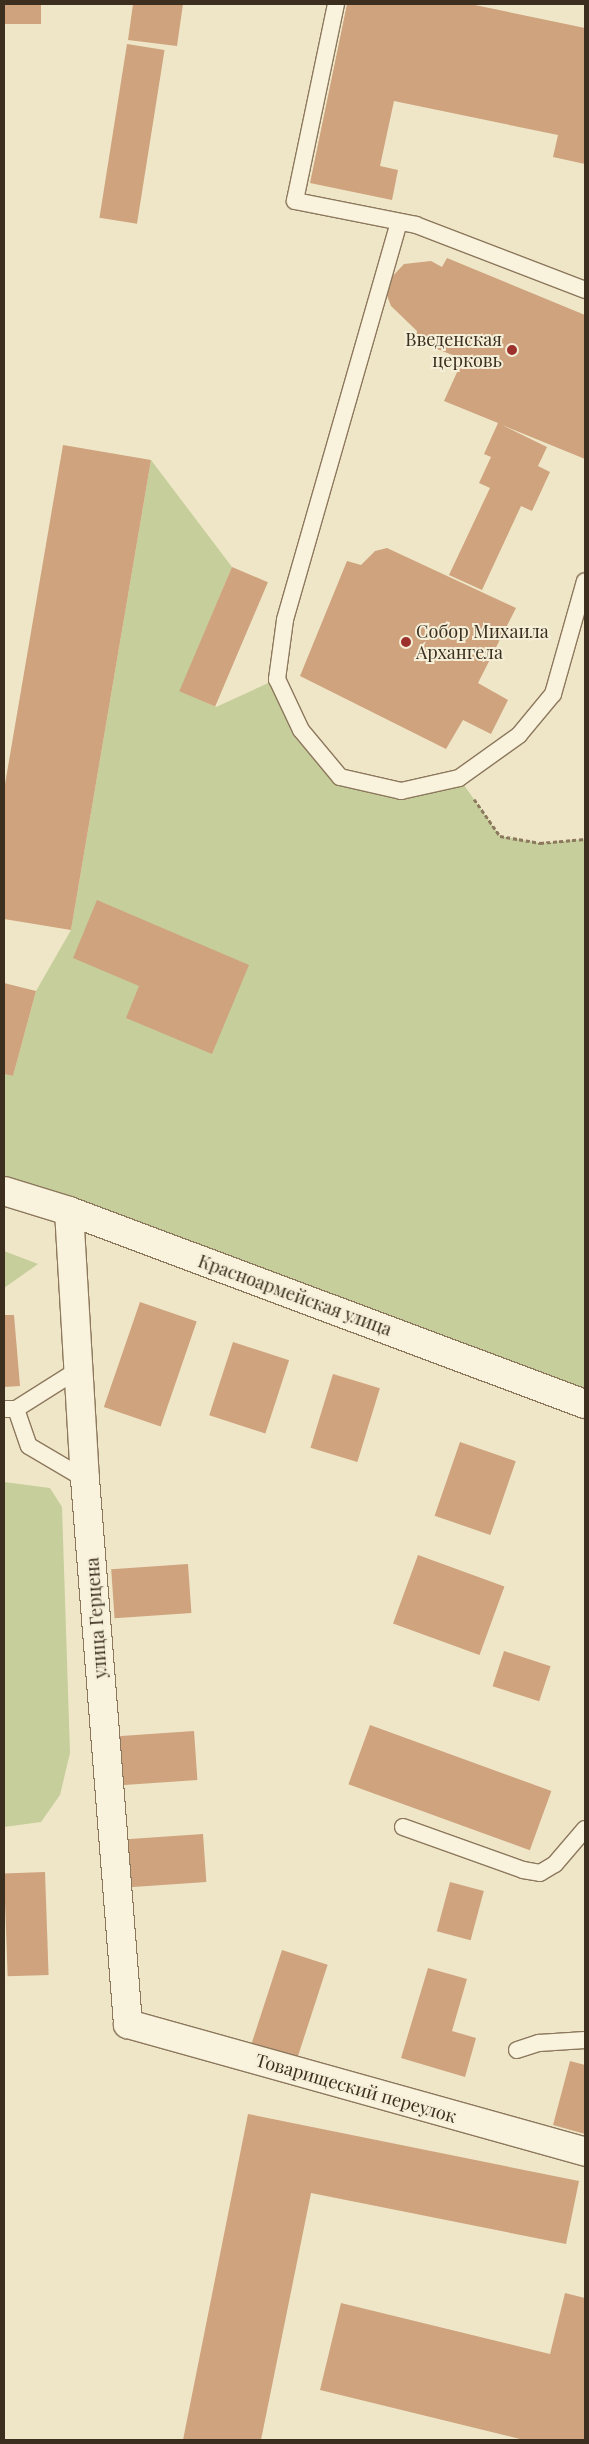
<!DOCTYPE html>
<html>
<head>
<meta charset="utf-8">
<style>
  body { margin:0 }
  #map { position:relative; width:589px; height:2444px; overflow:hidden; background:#efe6c8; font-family:"Playfair Display",serif }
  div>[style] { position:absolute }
  .green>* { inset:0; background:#c6ce9b }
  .building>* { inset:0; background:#cea37e; transform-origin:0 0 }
  .path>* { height:3px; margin-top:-1.5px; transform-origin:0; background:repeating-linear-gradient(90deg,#8c785d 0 4px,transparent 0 6.5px) }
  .roads { filter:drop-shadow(1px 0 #8c785d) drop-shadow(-1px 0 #8c785d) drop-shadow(0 1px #8c785d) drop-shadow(0 -1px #8c785d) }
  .service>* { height:16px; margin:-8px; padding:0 8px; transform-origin:8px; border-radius:8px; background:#f9f2dc }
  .minor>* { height:28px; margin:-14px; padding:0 14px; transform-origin:14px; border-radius:14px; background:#f9f2dc }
  .tertiary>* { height:28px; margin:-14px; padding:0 14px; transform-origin:14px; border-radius:14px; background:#f9f2dc }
  .dots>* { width:14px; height:14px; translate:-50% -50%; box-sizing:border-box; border:2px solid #f6efd8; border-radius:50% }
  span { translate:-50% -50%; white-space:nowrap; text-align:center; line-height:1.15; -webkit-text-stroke:4px #f6efd8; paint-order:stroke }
  .poi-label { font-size:18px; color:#3c2f20 }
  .right { translate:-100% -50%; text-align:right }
  .left { translate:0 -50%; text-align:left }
  .street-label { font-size:18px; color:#3c2f20 }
  .frame { position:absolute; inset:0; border:5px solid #3c2f20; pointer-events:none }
</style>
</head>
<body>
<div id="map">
  <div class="green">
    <div style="clip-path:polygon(151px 460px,232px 567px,180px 691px,216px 707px,277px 679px,340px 777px,401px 791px,459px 778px,500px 836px,540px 843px,585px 839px,585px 1404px,4px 1192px,4px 1074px,13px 1076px,36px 991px,71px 930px)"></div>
    <div style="clip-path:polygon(4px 1251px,38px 1264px,4px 1288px)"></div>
    <div style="clip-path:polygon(4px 1482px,50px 1488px,62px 1507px,70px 1753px,60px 1795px,41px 1822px,4px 1827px)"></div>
  </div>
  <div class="building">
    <div style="left:4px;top:4px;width:37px;height:20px"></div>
    <div style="clip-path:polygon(133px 4px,183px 4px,177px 46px,128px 40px)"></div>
    <div style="clip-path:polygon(347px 4px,470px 4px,585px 28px,585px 164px,553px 157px,558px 135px,394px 101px,380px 166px,398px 170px,392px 200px,310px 183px)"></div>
    <div style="left:127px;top:44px;width:38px;height:176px;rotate:9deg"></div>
    <div style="clip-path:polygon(447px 258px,585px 315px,585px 459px,502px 425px,547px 447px,538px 466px,550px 472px,532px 511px,521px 506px,482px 590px,449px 575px,490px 488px,479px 483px,491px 457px,484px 454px,498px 423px,444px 401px,463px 359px,416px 341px,417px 331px,391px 306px,386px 293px,389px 280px,404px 264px,431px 261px,442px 267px)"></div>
    <div style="clip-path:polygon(63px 445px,151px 460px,71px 930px,4px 919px,4px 790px)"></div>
    <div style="clip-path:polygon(387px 548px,516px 608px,478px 683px,508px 700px,491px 734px,463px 720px,446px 749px,300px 676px,347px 561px,361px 565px,375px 551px)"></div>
    <div style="left:232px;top:567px;width:39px;height:135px;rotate:23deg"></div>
    <div style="clip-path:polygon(97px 900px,249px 965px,212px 1054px,126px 1018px,139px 986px,73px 958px)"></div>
    <div style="clip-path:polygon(4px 983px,36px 991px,13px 1076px,4px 1074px)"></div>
    <div style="left:140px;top:1302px;width:60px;height:111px;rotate:19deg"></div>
    <div style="clip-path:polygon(4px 1315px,14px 1315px,20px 1386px,4px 1387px)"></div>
    <div style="left:233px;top:1342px;width:59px;height:77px;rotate:18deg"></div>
    <div style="left:333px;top:1374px;width:49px;height:77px;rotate:17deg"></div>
    <div style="left:460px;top:1442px;width:59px;height:78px;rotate:19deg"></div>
    <div style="left:418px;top:1555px;width:92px;height:73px;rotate:20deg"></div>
    <div style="left:188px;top:1564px;width:49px;height:77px;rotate:86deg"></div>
    <div style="left:504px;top:1651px;width:49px;height:37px;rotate:18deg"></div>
    <div style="left:370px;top:1725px;width:193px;height:63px;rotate:20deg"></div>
    <div style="left:194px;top:1731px;width:49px;height:77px;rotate:86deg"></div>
    <div style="left:203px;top:1834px;width:48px;height:77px;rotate:86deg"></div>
    <div style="left:45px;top:1872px;width:103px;height:41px;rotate:88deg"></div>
    <div style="left:450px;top:1882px;width:35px;height:51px;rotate:15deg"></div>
    <div style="left:282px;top:1950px;width:48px;height:103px;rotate:18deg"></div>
    <div style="clip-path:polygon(428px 1968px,467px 1979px,452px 2031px,476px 2038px,465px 2077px,401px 2058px)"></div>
    <div style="clip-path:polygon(570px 2061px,585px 2065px,585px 2134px,553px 2125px)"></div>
    <div style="clip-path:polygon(248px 2114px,579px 2181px,566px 2244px,311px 2193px,261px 2440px,183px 2440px)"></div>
    <div style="clip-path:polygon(565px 2293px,585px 2298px,585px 2440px,524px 2440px,320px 2390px,341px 2303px,550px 2354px)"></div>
  </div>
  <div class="path">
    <div style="left:474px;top:799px;width:45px;rotate:54.9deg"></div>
    <div style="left:500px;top:836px;width:41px;rotate:9.9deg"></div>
    <div style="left:540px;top:843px;width:45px;rotate:-5.1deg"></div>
  </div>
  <div class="roads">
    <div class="service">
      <div style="left:336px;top:4px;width:201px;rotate:101.8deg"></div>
      <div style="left:295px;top:201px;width:123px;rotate:11.2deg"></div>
      <div style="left:416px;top:225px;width:181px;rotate:21deg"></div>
      <div style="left:399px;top:222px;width:414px;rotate:106deg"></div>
      <div style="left:285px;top:620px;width:60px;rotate:97.7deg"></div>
      <div style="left:277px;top:679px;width:56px;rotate:64.8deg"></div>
      <div style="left:301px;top:730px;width:61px;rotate:50.3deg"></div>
      <div style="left:340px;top:777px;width:63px;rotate:12.9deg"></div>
      <div style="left:401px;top:791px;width:59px;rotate:-12.6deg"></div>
      <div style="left:459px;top:778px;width:74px;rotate:-35.6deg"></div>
      <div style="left:519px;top:735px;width:53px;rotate:-50.3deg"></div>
      <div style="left:553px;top:694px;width:117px;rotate:-74.2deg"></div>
      <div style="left:4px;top:1409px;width:12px"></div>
      <div style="left:16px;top:1409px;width:73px;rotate:-32.2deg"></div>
      <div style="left:16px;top:1409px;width:39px;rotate:71deg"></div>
      <div style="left:29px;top:1446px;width:65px;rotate:30.5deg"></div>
      <div style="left:403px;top:1827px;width:127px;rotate:19.7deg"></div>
      <div style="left:523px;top:1870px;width:17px;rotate:10deg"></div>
      <div style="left:540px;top:1873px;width:17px;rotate:-31deg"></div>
      <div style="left:555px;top:1864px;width:46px;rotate:-49.4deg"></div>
      <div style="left:517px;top:2050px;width:23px;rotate:-18deg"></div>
      <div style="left:539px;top:2043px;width:46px;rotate:-3.7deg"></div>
    </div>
    <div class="minor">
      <div style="left:69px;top:1211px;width:268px;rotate:86.6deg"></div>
      <div style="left:85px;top:1479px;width:547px;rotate:85.49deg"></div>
      <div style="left:128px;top:2024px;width:475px;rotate:15.6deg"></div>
    </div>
    <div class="tertiary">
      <div style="left:4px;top:1191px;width:68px;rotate:17.1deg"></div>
      <div style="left:69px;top:1211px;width:551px;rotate:20.51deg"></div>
    </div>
  </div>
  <div class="dots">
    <div style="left:512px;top:350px;background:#9c302c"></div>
    <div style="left:406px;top:642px;background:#9c302c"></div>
  </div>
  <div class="poi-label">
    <span class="right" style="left:502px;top:350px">Введенская<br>церковь</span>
    <span class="left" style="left:416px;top:642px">Собор Михаила<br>Архангела</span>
  </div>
  <div class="street-label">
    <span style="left:295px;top:1295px;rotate:20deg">Красноармейская улица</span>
    <span style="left:96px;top:1618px;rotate:-94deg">улица Герцена</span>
    <span style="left:356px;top:2088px;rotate:16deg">Товарищеский переулок</span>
  </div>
  <div class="frame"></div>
</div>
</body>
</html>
